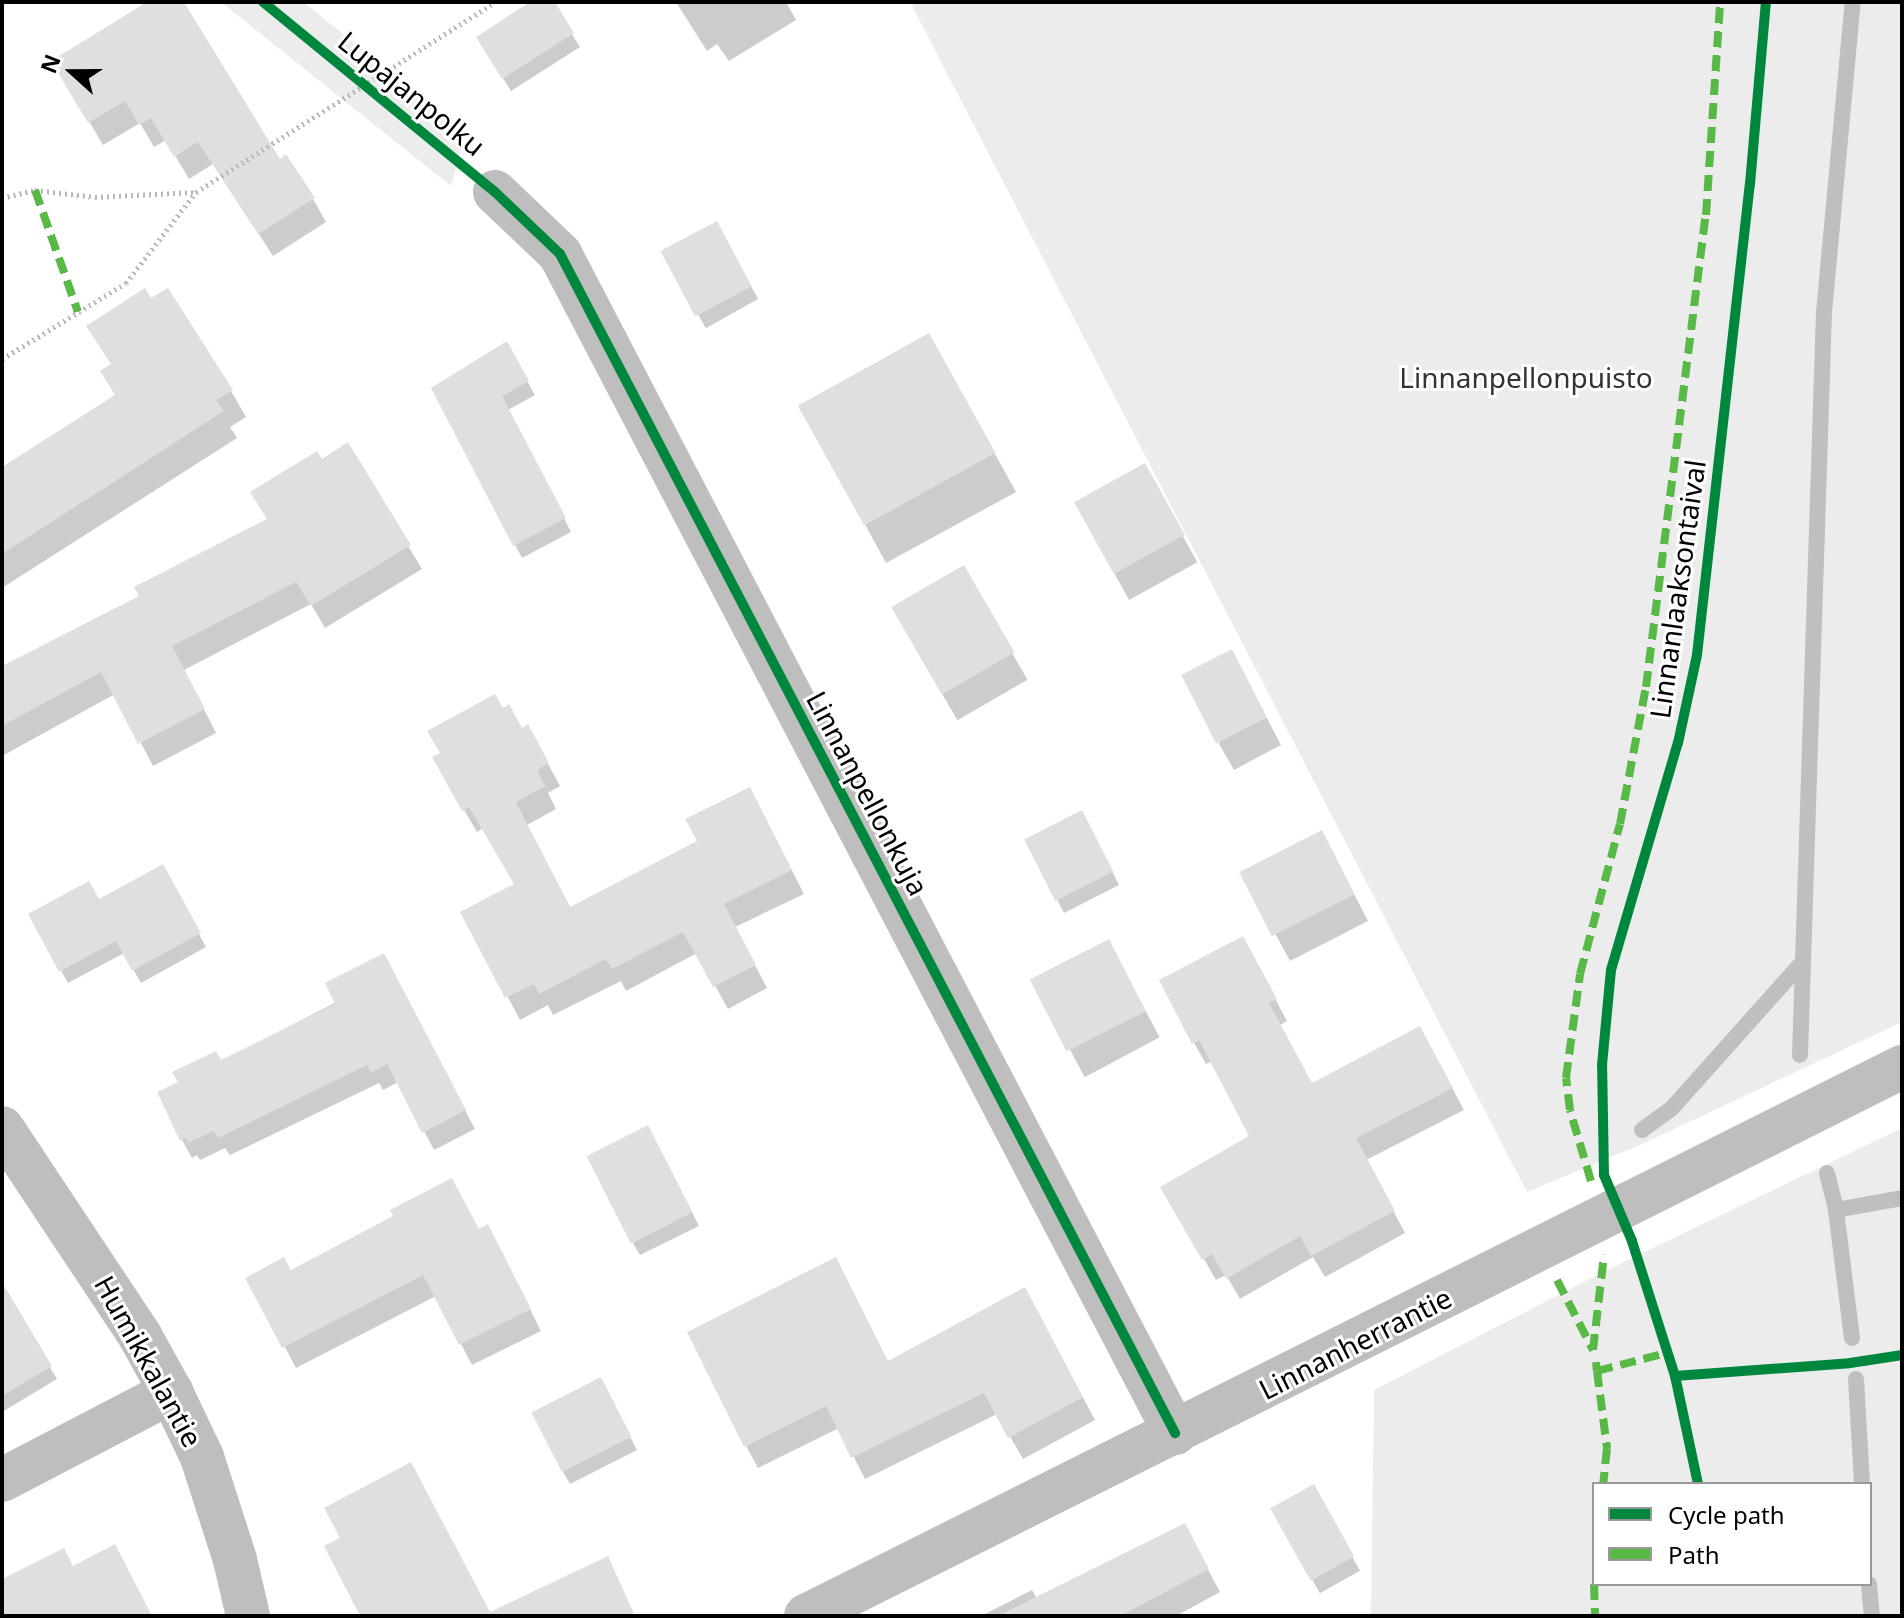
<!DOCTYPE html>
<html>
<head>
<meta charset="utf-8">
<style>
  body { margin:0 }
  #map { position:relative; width:1904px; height:1618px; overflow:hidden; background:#fff; font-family:"Noto Sans",sans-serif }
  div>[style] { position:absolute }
  .green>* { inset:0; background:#ececec }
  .shadow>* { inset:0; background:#0003; transform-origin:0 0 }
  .stream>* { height:16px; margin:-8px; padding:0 8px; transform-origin:8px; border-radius:8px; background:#bfbfbf }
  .building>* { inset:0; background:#dfdfdf; transform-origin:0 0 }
  .path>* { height:5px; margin-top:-2.5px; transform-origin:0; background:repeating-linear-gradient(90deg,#b9b9b9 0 2px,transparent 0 6px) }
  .minor>* { height:44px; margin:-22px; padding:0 22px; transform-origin:22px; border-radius:22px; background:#bebebe }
  .tertiary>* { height:44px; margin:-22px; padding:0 22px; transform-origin:22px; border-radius:22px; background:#bebebe }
  .quiet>* { height:8px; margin-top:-4px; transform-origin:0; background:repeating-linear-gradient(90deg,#58b947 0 16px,transparent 0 24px) }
  .cycleway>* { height:10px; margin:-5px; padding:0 5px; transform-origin:5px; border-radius:5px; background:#00873e }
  span { translate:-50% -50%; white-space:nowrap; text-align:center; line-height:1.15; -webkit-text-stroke:6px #fff; paint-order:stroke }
  .street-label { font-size:28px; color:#000 }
  .park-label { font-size:28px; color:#333 }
  .frame { position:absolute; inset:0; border:4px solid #000; pointer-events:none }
  .legend { position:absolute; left:1592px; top:1482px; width:280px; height:104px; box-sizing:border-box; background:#fff; border:2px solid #999; margin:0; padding:10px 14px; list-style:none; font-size:24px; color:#000 }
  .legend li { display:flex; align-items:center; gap:16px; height:40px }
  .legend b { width:40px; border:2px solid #999 }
  .north { position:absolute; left:32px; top:32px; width:80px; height:80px; -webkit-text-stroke:6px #fff; paint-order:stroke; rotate:291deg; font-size:22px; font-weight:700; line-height:32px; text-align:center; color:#000 }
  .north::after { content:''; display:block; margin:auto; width:28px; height:36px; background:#000; clip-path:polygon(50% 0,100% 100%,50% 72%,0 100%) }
</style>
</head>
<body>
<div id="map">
  <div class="green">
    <div style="clip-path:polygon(221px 2px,303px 2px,466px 132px,451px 186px)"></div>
    <div style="clip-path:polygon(910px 2px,1902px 2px,1902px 1022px,1640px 1145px,1527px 1192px)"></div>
    <div style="clip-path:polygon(evenodd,1902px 1128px,1902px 1616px,1371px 1616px,1374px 1390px,1601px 1273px,1902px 1128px,1870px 1484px,1870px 1584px,1594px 1584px,1594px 1484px,1870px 1484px)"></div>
  </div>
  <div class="shadow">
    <div style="clip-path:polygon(151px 2px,181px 2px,279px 162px,313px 199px,326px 222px,273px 256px,213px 164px,189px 179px,166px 140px,154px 147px,140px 123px,103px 145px,54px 62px)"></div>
    <div style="clip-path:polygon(534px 2px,552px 2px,580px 47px,511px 91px,478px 38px)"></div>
    <div style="clip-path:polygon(676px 2px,786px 2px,796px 20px,729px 61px,717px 44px,707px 51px)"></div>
    <div style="left:716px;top:223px;width:87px;height:60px;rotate:61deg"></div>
    <div style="clip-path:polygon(506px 344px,535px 395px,508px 410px,571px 532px,522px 558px,433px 388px)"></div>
    <div style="clip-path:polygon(951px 374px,1016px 492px,886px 563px,801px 407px)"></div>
    <div style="clip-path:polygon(231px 391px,246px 417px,230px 427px,237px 438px,2px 588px,2px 469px)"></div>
    <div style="clip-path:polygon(347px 445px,422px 569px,325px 628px,311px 604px,184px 670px,216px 733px,153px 766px,115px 694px,2px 756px,2px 668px,144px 595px,269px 520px,321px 462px)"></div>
    <div style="left:1144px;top:466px;width:110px;height:78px;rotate:61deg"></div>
    <div style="left:963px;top:568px;width:129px;height:81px;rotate:60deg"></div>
    <div style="clip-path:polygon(1246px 678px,1281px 745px,1234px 770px,1219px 744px)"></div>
    <div style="clip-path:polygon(502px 711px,540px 749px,560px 786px,548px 793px,556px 809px,527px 825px,571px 909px,762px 812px,804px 894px,735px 927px,767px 988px,728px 1009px,697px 953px,626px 991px,621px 981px,553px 1015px,548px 1005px,520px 1020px,463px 913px,516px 885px,483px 828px,477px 832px,464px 810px)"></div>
    <div style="clip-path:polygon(1089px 825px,1119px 885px,1064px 913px,1027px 841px)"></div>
    <div style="clip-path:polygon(1336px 859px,1368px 921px,1290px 961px,1243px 874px)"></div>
    <div style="clip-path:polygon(162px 866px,206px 947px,141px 983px,124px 953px,68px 983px,30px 915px,99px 902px)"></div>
    <div style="left:1109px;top:942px;width:108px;height:85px;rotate:62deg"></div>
    <div style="clip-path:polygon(1254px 960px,1287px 1021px,1280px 1025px,1312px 1085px,1432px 1050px,1464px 1110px,1366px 1160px,1405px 1233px,1325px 1277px,1313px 1257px,1240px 1299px,1226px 1275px,1216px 1280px,1163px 1188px,1251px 1137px,1212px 1061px,1206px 1064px,1194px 1043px)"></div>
    <div style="clip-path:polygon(393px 973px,475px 1129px,434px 1150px,398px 1082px,383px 1090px,379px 1083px,230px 1155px,225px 1148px,200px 1160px,197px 1155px,192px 1158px,182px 1140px,220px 1062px)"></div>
    <div style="clip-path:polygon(655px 1140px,699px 1226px,640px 1255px,633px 1243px)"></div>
    <div style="clip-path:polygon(396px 1217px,479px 1231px,499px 1248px,541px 1331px,472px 1365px,436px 1296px,296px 1368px,248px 1278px,291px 1272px)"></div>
    <div style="clip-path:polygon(2px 1287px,57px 1379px,2px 1412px)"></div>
    <div style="clip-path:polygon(1037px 1312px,1095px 1420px,1023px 1459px,997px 1414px,865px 1479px,839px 1428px,758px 1468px,746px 1446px,888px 1363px)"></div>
    <div style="clip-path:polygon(607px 1392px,637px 1450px,570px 1484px,563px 1472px)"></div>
    <div style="left:1313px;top:1486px;width:97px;height:46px;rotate:61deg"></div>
    <div style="clip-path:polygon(1197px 1549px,1220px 1592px,1176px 1616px,981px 1616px,1032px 1590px,1037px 1599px)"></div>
  </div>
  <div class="stream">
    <div style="left:1800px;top:1055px;width:743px;rotate:-88.15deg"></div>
    <div style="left:1824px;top:312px;width:311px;rotate:-84.7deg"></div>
    <div style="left:1642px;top:1130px;width:37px;rotate:-36deg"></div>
    <div style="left:1672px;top:1108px;width:192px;rotate:-48.2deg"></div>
    <div style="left:1827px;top:1173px;width:38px;rotate:76deg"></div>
    <div style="left:1836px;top:1210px;width:129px;rotate:82.9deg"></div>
    <div style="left:1836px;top:1210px;width:67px;rotate:-10.3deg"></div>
    <div style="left:1856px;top:1379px;width:105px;rotate:86.7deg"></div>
    <div style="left:1869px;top:1584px;width:32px;rotate:85deg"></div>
  </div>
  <div class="building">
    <div style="clip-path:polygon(147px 2px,184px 2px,280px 159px,286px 154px,315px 198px,258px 234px,198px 142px,174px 157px,151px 118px,139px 125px,125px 101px,88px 123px,51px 61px)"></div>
    <div style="clip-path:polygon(530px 2px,555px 2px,574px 33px,502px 79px,476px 37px)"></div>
    <div style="left:717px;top:221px;width:74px;height:64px;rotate:62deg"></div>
    <div style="clip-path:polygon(145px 288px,151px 298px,168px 288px,233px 390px,216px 400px,224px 411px,2px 554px,2px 467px,115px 395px,100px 371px,111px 364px,86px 326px)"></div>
    <div style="left:929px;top:333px;width:137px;height:150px;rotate:61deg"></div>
    <div style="clip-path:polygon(507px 341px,529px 381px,502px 396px,566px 518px,513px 546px,431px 388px)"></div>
    <div style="clip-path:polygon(348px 442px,411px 545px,311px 606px,296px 582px,172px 646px,205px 709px,138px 744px,101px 672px,2px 726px,2px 666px,139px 596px,134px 587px,267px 519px,250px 492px,317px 451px,322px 459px)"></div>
    <div style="left:1145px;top:463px;width:82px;height:81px;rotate:61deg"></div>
    <div style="left:964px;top:565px;width:101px;height:84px;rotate:60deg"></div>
    <div style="left:1232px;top:649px;width:77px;height:57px;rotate:63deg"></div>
    <div style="clip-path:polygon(495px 694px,503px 708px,509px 704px,522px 728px,528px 724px,549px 763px,537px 770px,545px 786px,516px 802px,570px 907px,697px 841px,685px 819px,750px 787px,792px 870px,724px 904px,756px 965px,713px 987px,683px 932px,612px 969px,606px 959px,539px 994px,534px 984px,505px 998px,460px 912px,514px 884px,469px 807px,462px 811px,432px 757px,440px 753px,427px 731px)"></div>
    <div style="left:1082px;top:810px;width:69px;height:65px;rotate:63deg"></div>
    <div style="left:1322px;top:830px;width:72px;height:93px;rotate:63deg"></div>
    <div style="clip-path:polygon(163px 864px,201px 933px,132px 971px,116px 941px,59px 972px,28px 914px,89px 881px,99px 899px)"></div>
    <div style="clip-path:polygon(1243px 936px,1277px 999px,1269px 1003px,1312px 1083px,1420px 1026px,1453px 1088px,1356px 1138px,1395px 1211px,1311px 1256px,1300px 1236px,1226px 1279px,1212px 1254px,1202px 1260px,1160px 1187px,1249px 1136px,1199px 1040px,1192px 1044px,1159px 980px)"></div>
    <div style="left:1109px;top:939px;width:81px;height:89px;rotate:63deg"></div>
    <div style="clip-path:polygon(384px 953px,466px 1110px,422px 1133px,387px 1064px,371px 1073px,367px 1065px,218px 1138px,214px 1131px,188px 1143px,186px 1138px,180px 1141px,157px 1092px,178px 1082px,172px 1072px,216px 1051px,221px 1060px,335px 1004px,325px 983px)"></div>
    <div style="left:648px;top:1125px;width:98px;height:69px;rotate:63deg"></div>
    <div style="clip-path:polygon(452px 1178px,479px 1229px,488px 1224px,531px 1309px,459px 1345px,423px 1275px,282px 1348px,245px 1278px,284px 1257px,291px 1270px,393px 1216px,390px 1210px)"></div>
    <div style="clip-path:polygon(836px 1257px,888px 1361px,1025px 1287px,1083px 1397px,1008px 1438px,984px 1393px,851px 1458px,826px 1406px,744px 1447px,687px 1332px)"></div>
    <div style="clip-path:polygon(2px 1282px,52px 1366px,2px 1396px)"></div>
    <div style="left:601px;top:1377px;width:67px;height:78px;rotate:63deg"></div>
    <div style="clip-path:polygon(411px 1462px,490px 1612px,608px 1556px,635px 1616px,360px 1616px,324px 1546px,340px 1538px,324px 1508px)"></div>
    <div style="left:1314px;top:1484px;width:83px;height:50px;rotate:61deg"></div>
    <div style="clip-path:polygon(1185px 1523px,1209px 1569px,1120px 1616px,998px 1616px)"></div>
    <div style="clip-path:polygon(115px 1544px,152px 1616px,2px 1616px,2px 1579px,64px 1548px,73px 1566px)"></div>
  </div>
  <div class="path">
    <div style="left:2px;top:198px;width:34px;rotate:-14deg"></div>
    <div style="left:35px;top:190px;width:60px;rotate:6.7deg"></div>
    <div style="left:95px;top:197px;width:100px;rotate:-2.9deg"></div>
    <div style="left:2px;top:359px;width:145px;rotate:-31.5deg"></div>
    <div style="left:126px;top:283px;width:115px;rotate:-52.4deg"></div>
    <div style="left:196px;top:192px;width:354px;rotate:-32.4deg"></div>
  </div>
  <div class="minor">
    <div style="left:495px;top:192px;width:90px;rotate:43.6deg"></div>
    <div style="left:560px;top:254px;width:1330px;rotate:62.45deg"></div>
    <div style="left:2px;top:1480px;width:191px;rotate:-27.5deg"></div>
  </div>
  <div class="tertiary">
    <div style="left:2px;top:1128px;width:250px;rotate:56.4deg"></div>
    <div style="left:140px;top:1336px;width:64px;rotate:61deg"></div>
    <div style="left:171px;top:1392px;width:72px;rotate:64.5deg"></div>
    <div style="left:202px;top:1457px;width:108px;rotate:72.2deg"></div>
    <div style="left:235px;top:1560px;width:57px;rotate:76.9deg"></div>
    <div style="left:806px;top:1616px;width:1226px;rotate:-26.61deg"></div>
  </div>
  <div class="quiet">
    <div style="left:35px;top:190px;width:129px;rotate:70.6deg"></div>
    <div style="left:1591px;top:1181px;width:74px;rotate:-106.5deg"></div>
    <div style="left:1570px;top:1110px;width:32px;rotate:-97deg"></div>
    <div style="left:1566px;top:1078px;width:105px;rotate:-82.3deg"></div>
    <div style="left:1580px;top:974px;width:155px;rotate:-75.1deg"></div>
    <div style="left:1620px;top:824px;width:139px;rotate:-79.3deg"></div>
    <div style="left:1646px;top:687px;width:476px;rotate:-82.8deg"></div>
    <div style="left:1706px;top:215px;width:213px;rotate:-86.2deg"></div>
    <div style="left:1557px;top:1280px;width:79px;rotate:62.8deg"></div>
    <div style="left:1593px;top:1350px;width:96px;rotate:-83.4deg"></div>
    <div style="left:1596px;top:1362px;width:9px;rotate:84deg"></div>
    <div style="left:1597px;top:1371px;width:71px;rotate:-14.6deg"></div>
    <div style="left:1597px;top:1371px;width:78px;rotate:82.6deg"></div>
    <div style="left:1607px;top:1448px;width:36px;rotate:96deg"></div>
    <div style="left:1594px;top:1584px;width:32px;rotate:88deg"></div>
  </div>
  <div class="cycleway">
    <div style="left:263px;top:2px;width:300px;rotate:39.3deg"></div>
    <div style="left:495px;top:192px;width:90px;rotate:43.6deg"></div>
    <div style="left:560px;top:254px;width:1330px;rotate:62.45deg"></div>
    <div style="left:1675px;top:1376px;width:175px;rotate:-4.2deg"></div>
    <div style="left:1850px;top:1363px;width:53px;rotate:-8.7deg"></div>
    <div style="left:1698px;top:1484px;width:110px;rotate:-102deg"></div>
    <div style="left:1675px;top:1376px;width:142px;rotate:-107.7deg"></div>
    <div style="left:1632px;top:1241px;width:72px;rotate:-113deg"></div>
    <div style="left:1604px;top:1175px;width:110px;rotate:-91deg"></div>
    <div style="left:1602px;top:1065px;width:95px;rotate:-84.6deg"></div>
    <div style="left:1611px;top:970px;width:237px;rotate:-73.6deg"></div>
    <div style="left:1678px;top:743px;width:90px;rotate:-77.8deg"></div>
    <div style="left:1697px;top:655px;width:474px;rotate:-83.6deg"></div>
    <div style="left:1750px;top:184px;width:183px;rotate:-85deg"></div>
  </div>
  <div class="street-label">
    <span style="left:412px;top:93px;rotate:39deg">Lupajanpolku</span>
    <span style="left:1677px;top:589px;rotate:-82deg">Linnanlaaksontaival</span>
    <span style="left:868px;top:793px;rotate:62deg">Linnanpellonkuja</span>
    <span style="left:1355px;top:1343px;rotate:-27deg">Linnanherrantie</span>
    <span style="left:149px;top:1361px;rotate:61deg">Humikkalantie</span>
  </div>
  <div class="park-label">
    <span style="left:1526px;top:377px">Linnanpellonpuisto</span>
  </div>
  <div class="frame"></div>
  <ul class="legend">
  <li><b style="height:10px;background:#00873e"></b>Cycle path</li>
  <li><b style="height:10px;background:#58b947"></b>Path</li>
  </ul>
  <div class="north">N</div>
</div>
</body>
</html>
